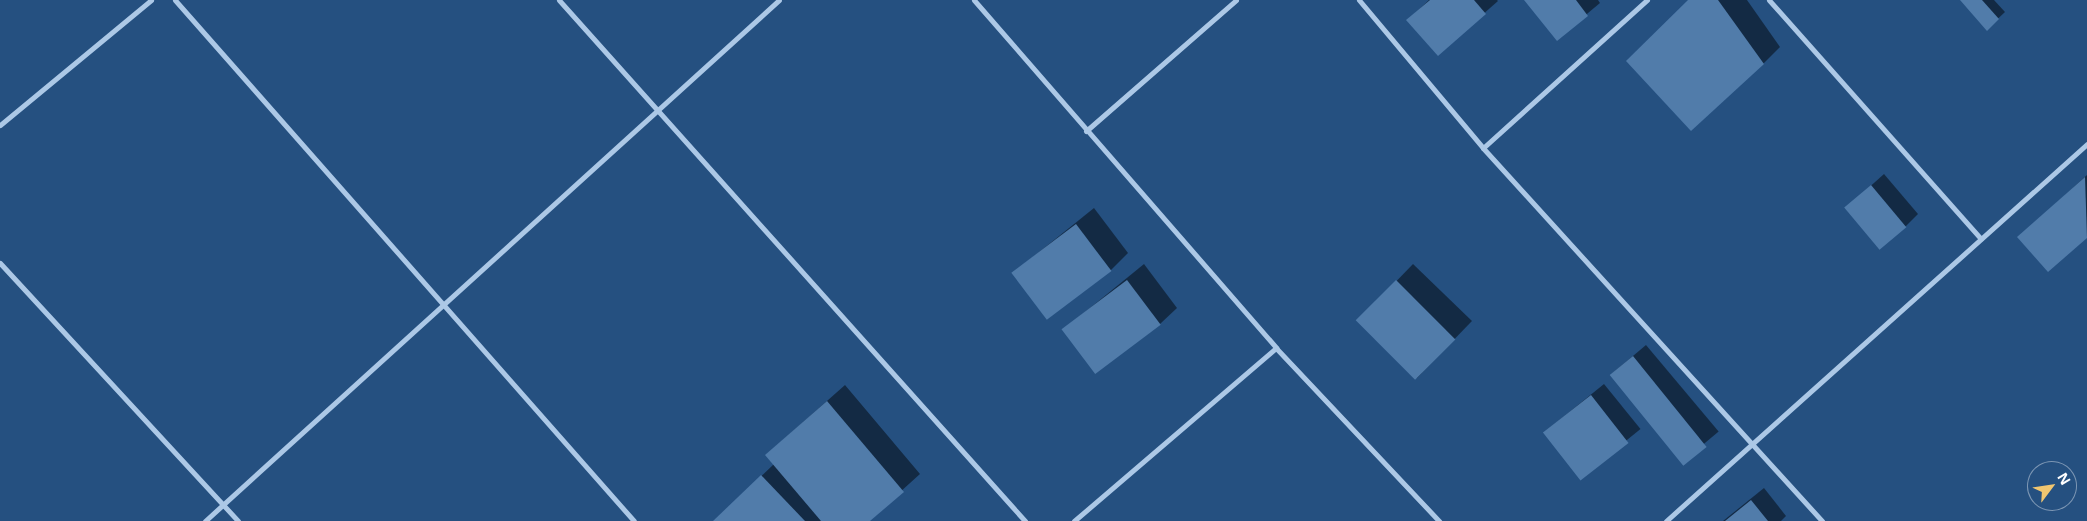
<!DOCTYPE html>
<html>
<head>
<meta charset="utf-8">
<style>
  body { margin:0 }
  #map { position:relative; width:2087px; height:521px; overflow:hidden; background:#255080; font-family:"Noto Sans",sans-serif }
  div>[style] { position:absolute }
  .shadow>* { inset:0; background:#0007; transform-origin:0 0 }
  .building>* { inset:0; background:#517caa; transform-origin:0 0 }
  .street>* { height:5px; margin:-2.5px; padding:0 2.5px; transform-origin:2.5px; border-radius:2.5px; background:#acc8e6 }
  span { translate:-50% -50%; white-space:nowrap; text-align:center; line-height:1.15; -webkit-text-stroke:4.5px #255080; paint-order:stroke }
  .north { position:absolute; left:2027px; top:461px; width:50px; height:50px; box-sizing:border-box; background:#255080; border:1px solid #7c96b3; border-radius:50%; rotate:59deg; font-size:14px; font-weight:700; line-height:20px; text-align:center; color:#fff }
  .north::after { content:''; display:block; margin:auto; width:18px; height:22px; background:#f0c670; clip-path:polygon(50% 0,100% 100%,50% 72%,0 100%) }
</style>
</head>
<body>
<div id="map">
  <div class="shadow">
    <div style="clip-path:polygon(1429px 0,1497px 0,1498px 1px,1438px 54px,1408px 20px)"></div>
    <div style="clip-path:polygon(1526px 0,1598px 0,1600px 3px,1557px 39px)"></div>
    <div style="clip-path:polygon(1689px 0,1747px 0,1780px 47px,1763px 64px)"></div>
    <div style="clip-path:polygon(1961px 0,1994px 0,2005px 12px,1987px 29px)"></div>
    <div style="clip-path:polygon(1884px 174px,1918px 214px,1905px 227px,1846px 208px)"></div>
    <div style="clip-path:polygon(2087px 175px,2087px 236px,2048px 270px,2019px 237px)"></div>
    <div style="clip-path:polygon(1094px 208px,1128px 253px,1111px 270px,1013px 273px)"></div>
    <div style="clip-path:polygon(1144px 264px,1177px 308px,1160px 324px,1063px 330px)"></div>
    <div style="left:1413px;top:264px;width:82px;height:79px;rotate:44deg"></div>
    <div style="left:1646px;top:345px;width:113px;height:45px;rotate:50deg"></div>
    <div style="left:1604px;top:384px;width:58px;height:76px;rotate:51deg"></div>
    <div style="clip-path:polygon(845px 385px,920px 474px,868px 521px,714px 521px,774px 464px,766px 455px)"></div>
    <div style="clip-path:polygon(1764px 488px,1786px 516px,1781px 521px,1723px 521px)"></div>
  </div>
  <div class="building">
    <div style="clip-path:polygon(1430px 0,1474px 0,1486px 14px,1438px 56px,1406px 20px)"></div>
    <div style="clip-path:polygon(1524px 0,1576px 0,1588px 16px,1557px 41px)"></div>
    <div style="clip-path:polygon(1688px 0,1718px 0,1764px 64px,1691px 131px,1626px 61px)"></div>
    <div style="clip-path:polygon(1960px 0,1982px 0,1999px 19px,1987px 31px)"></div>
    <div style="clip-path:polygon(2085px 177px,2087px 238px,2048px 272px,2017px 237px)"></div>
    <div style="left:1871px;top:185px;width:55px;height:35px;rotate:50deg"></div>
    <div style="left:1076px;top:224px;width:59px;height:81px;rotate:53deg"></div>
    <div style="left:1127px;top:280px;width:56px;height:82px;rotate:53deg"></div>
    <div style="left:1396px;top:280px;width:84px;height:57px;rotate:45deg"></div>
    <div style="left:1633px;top:356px;width:117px;height:30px;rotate:51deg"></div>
    <div style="left:1591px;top:395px;width:61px;height:61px;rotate:52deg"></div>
    <div style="clip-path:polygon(827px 401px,904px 492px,870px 521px,821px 521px,765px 455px)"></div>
    <div style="clip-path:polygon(761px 475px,805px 521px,713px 521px)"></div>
    <div style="clip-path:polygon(1751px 500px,1768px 521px,1725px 521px)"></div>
  </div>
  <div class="street">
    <div style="left:175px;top:0;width:694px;rotate:48.62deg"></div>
    <div style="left:559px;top:0;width:699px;rotate:48.19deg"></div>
    <div style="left:974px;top:0;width:461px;rotate:49deg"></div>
    <div style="left:1276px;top:348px;width:238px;rotate:46.7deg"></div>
    <div style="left:1359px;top:0;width:193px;rotate:50deg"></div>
    <div style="left:1483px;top:148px;width:504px;rotate:47.73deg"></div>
    <div style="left:1769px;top:0;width:319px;rotate:48.4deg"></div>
    <div style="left:0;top:125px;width:196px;rotate:-39.6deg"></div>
    <div style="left:1086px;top:131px;width:199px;rotate:-41.1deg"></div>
    <div style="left:1483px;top:148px;width:221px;rotate:-42.1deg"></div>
    <div style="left:0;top:263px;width:351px;rotate:47.3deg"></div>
    <div style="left:205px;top:521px;width:775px;rotate:-42.23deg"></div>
    <div style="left:1074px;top:521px;width:266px;rotate:-40.6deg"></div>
    <div style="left:1666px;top:521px;width:565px;rotate:-41.84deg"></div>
  </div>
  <div class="north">N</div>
</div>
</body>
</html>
